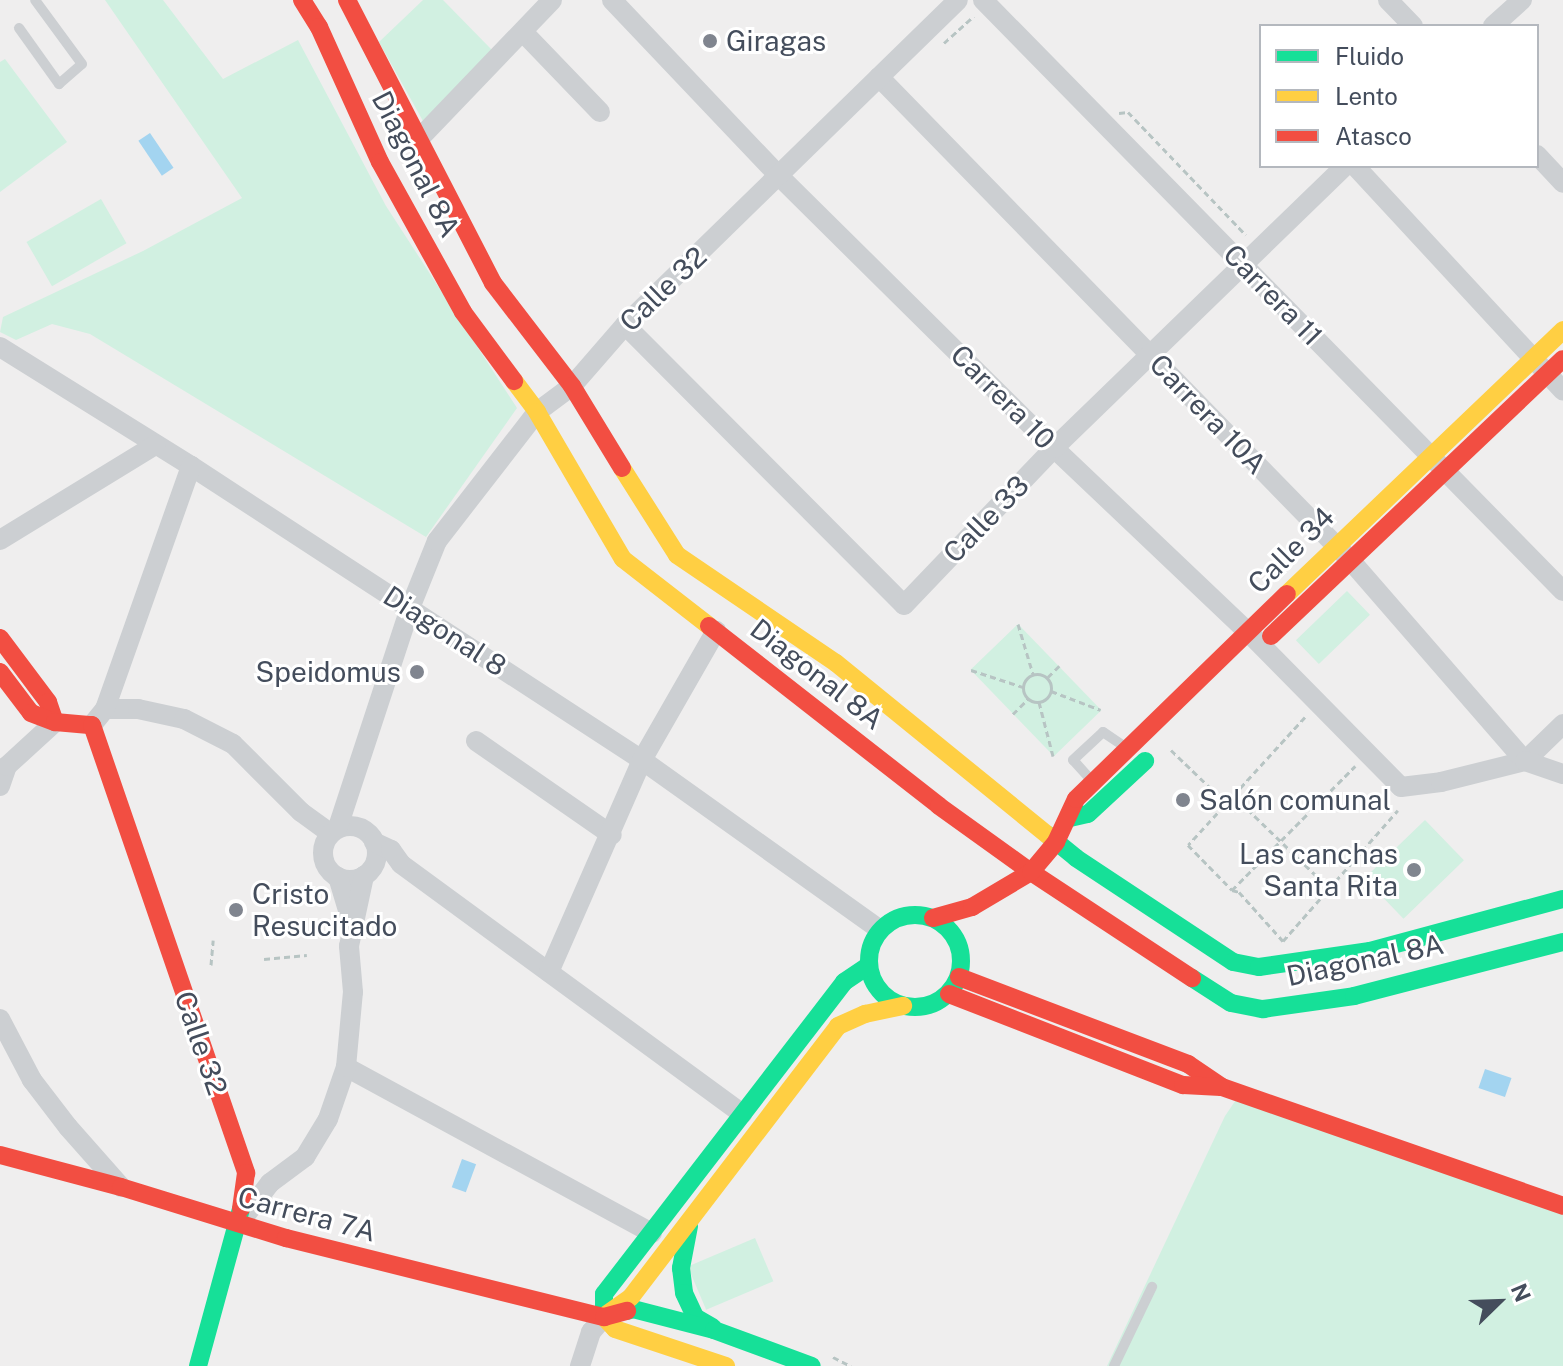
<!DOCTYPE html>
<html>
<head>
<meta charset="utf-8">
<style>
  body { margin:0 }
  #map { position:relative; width:1563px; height:1366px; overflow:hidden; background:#efeeee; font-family:"Public Sans",sans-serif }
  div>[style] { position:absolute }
  .green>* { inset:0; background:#d1f0e1; transform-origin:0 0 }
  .water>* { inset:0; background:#a3d4f0; transform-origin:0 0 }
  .path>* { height:3px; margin-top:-1.5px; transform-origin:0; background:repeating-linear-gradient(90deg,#b7c4c3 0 6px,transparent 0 10px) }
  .path>.ring { margin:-1.5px; padding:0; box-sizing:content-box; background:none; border:3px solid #b7c4c3; border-radius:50% }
  .lane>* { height:10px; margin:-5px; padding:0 5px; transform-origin:5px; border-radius:5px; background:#cccfd2 }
  .street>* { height:20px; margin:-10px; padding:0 10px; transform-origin:10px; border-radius:10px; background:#cccfd2 }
  .street>.ring { margin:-10px; padding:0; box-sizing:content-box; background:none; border:20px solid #cccfd2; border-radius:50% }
  .fast>* { height:18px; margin:-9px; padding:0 9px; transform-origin:9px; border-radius:9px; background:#16e098 }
  .fast>.ring { margin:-9px; padding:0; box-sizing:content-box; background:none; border:18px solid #16e098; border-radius:50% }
  .slow>* { height:18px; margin:-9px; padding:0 9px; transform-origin:9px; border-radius:9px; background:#ffcf43 }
  .jam>* { height:18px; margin:-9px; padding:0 9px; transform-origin:9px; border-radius:9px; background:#f24e42 }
  .dots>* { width:22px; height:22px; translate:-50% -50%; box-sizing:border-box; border:4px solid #fff; border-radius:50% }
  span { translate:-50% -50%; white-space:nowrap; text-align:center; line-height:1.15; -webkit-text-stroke:6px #fff; paint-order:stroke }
  .poi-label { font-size:28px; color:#444d5c }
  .left { translate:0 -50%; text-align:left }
  .right { translate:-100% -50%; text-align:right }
  .street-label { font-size:28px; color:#444d5c }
  .legend { position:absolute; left:1259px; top:24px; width:280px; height:144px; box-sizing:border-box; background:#fff; border:2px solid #b4b8be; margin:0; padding:10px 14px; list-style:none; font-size:24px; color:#444d5c }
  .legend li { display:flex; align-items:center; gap:16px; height:40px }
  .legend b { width:40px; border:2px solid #b4b8be }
  .north { position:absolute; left:1459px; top:1262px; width:80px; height:80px; -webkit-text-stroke:6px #fff; paint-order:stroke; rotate:67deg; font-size:22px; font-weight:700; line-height:32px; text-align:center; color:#444d5c }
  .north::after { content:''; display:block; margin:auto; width:28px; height:36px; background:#444d5c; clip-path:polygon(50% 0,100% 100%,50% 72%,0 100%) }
</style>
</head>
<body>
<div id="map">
  <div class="green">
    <div style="clip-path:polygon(105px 0,163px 0,223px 79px,298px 40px,386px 206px,517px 408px,426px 537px,90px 334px,52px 324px,16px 340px,0 332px,3px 317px,143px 251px,242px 198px)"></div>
    <div style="clip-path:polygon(423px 0,443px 0,492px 50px,423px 121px,379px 42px)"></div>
    <div style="clip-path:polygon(5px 59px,67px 142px,0 192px,0 62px)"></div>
    <div style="left:101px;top:199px;width:51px;height:86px;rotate:60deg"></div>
    <div style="left:1347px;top:591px;width:33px;height:71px;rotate:46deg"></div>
    <div style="left:1018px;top:624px;width:120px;height:66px;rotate:46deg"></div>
    <div style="left:1425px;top:820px;width:56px;height:84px;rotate:46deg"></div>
    <div style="clip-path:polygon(1244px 1088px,1563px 1206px,1563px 1366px,1107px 1366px,1225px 1116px)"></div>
    <div style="left:755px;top:1238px;width:47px;height:73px;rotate:67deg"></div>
  </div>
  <div class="water">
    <div style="left:150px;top:133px;width:42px;height:14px;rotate:56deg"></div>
    <div style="left:1485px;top:1069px;width:28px;height:20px;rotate:19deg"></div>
    <div style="left:462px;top:1159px;width:15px;height:30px;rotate:20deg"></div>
  </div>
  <div class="path">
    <div style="left:944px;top:43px;width:40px;rotate:-42deg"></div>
    <div style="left:1119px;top:113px;width:9px;rotate:-6deg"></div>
    <div style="left:1128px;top:112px;width:170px;rotate:46.2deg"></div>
    <div style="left:1018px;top:624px;width:52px;rotate:73.3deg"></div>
    <div style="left:971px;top:670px;width:55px;rotate:18.1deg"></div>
    <div class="ring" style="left:1023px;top:674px;width:25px;height:25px"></div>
    <div style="left:1048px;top:677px;width:16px;rotate:-45deg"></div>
    <div style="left:1051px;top:691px;width:53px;rotate:20.8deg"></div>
    <div style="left:1039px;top:702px;width:56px;rotate:75.5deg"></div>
    <div style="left:1013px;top:714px;width:21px;rotate:-45deg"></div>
    <div style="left:1305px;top:717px;width:173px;rotate:132.4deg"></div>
    <div style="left:1188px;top:845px;width:63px;rotate:45.6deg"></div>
    <div style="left:1232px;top:890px;width:7px;rotate:16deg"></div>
    <div style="left:1239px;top:892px;width:66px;rotate:48.1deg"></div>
    <div style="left:1283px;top:941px;width:174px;rotate:-48.7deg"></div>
    <div style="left:1171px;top:750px;width:75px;rotate:43.9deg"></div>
    <div style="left:1233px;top:795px;width:132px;rotate:44.1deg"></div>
    <div style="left:1232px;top:890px;width:175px;rotate:-45.2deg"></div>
    <div style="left:264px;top:959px;width:43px;rotate:-5.3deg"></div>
    <div style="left:211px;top:965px;width:25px;rotate:-85deg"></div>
    <div style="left:833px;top:1357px;width:20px;rotate:27deg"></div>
  </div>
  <div class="lane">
    <div style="left:19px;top:28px;width:69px;rotate:54.5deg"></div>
    <div style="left:59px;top:84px;width:30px;rotate:-41deg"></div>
    <div style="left:82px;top:64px;width:79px;rotate:-126.3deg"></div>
    <div style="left:1092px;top:781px;width:28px;rotate:-132deg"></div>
    <div style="left:1073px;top:760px;width:41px;rotate:-43deg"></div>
    <div style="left:1103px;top:732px;width:27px;rotate:34deg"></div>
    <div style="left:1114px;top:1366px;width:88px;rotate:-64.3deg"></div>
  </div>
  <div class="street">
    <div style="left:612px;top:0;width:244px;rotate:46.5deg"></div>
    <div style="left:780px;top:177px;width:385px;rotate:44.7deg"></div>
    <div style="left:1054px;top:448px;width:269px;rotate:43.5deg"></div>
    <div style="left:1249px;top:633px;width:216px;rotate:45.4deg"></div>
    <div style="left:1401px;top:787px;width:40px;rotate:-7.1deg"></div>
    <div style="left:1441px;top:782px;width:87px;rotate:-14deg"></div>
    <div style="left:1525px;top:761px;width:53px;rotate:-44.2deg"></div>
    <div style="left:983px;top:0;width:828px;rotate:45.54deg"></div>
    <div style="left:1388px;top:0;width:36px;rotate:46deg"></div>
    <div style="left:1493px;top:26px;width:39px;rotate:-42deg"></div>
    <div style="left:523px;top:32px;width:111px;rotate:46.1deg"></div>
    <div style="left:879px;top:77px;width:676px;rotate:45.72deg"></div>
    <div style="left:1351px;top:561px;width:265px;rotate:49deg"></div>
    <div style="left:1525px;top:761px;width:40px;rotate:18.9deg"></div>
    <div style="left:417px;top:141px;width:195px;rotate:-46.2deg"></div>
    <div style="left:1537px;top:155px;width:38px;rotate:47deg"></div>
    <div style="left:1355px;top:166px;width:306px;rotate:47.2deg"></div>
    <div style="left:625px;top:325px;width:395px;rotate:45.1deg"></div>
    <div style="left:904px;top:605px;width:217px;rotate:-46.3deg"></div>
    <div style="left:1054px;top:448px;width:405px;rotate:-44.1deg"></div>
    <div style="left:0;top:347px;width:225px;rotate:31.9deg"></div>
    <div style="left:191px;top:466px;width:538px;rotate:33.1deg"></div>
    <div style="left:642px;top:760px;width:292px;rotate:35.5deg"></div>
    <div style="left:0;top:540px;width:182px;rotate:-31.5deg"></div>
    <div style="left:105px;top:709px;width:33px"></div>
    <div style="left:138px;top:709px;width:47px;rotate:12.3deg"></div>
    <div style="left:184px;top:719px;width:55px;rotate:27deg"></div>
    <div style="left:233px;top:744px;width:96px;rotate:45deg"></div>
    <div style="left:301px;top:812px;width:36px;rotate:36deg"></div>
    <div style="left:92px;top:725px;width:21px;rotate:-51deg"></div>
    <div style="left:105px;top:709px;width:258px;rotate:-70.5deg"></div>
    <div style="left:476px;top:741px;width:165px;rotate:34.7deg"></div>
    <div style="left:0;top:786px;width:21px;rotate:-71deg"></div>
    <div style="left:7px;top:766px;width:65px;rotate:-42.5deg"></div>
    <div class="ring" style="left:323px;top:826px;width:34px;height:34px"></div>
    <div style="left:338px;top:827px;width:231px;rotate:-71.8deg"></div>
    <div style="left:410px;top:608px;width:72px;rotate:-68.1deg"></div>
    <div style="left:437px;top:541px;width:163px;rotate:-52.2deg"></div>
    <div style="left:537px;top:412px;width:44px;rotate:-36.6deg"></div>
    <div style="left:572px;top:386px;width:81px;rotate:-49deg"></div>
    <div style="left:625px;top:325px;width:465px;rotate:-44.3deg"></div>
    <div style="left:374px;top:842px;width:19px;rotate:25deg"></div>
    <div style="left:391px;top:850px;width:17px;rotate:54deg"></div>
    <div style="left:401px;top:864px;width:423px;rotate:36.2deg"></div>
    <div style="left:338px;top:877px;width:52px;rotate:73.3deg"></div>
    <div style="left:549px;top:972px;width:232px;rotate:-66.3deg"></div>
    <div style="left:642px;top:760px;width:149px;rotate:-60.2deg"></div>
    <div style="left:0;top:1019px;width:69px;rotate:62.3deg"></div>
    <div style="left:32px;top:1080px;width:59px;rotate:52.5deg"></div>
    <div style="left:68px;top:1127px;width:80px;rotate:48.5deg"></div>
    <div style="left:346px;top:1067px;width:348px;rotate:28.5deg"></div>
    <div style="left:241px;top:1221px;width:48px;rotate:-52.7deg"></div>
    <div style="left:270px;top:1183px;width:44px;rotate:-36.6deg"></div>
    <div style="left:305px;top:1157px;width:44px;rotate:-58.8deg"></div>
    <div style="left:328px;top:1119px;width:55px;rotate:-70.9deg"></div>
    <div style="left:346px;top:1067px;width:75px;rotate:-84.7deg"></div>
    <div style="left:353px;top:992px;width:46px;rotate:-95deg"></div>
    <div style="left:349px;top:946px;width:72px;rotate:-77.9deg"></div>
    <div style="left:580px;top:1366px;width:36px;rotate:-72deg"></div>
    <div style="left:591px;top:1332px;width:20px;rotate:-49deg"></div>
  </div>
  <div class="fast">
    <div style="left:1070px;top:818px;width:18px;rotate:-13deg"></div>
    <div style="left:1088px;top:814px;width:78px;rotate:-42.9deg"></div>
    <div style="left:1048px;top:835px;width:36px;rotate:39deg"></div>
    <div style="left:1076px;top:858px;width:188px;rotate:33.5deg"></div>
    <div style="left:1233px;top:962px;width:26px;rotate:11deg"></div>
    <div style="left:1259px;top:967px;width:112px;rotate:-8.2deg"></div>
    <div style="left:1370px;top:951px;width:200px;rotate:-15.1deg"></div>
    <div class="ring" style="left:869px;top:915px;width:74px;height:74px"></div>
    <div style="left:1192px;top:978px;width:46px;rotate:32.7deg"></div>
    <div style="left:1231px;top:1003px;width:33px;rotate:11deg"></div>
    <div style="left:1263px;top:1009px;width:92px;rotate:-8.1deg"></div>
    <div style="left:1354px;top:996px;width:216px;rotate:-14.5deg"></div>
    <div style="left:689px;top:1226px;width:43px;rotate:100.8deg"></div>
    <div style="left:681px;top:1268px;width:25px;rotate:83deg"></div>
    <div style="left:684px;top:1293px;width:26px;rotate:65deg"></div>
    <div style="left:695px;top:1317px;width:20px;rotate:30deg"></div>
    <div style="left:627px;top:1311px;width:6px;rotate:-18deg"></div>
    <div style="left:633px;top:1309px;width:84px;rotate:14.5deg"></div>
    <div style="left:714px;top:1330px;width:104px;rotate:20.2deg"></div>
    <div style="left:604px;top:1317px;width:23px;rotate:-90deg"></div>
    <div style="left:604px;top:1294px;width:394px;rotate:-52.4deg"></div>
    <div style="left:844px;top:982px;width:30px;rotate:-34deg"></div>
    <div style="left:198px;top:1366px;width:163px;rotate:-74.7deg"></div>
  </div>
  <div class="slow">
    <div style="left:514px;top:381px;width:39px;rotate:53deg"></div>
    <div style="left:537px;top:412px;width:170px;rotate:59.7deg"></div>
    <div style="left:623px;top:559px;width:109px;rotate:37.9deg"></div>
    <div style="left:622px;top:468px;width:103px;rotate:57.7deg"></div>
    <div style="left:677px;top:555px;width:192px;rotate:34.2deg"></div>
    <div style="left:836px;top:663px;width:273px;rotate:39.1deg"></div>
    <div style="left:1287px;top:594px;width:382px;rotate:-43.7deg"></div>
    <div style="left:607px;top:1314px;width:29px;rotate:-35deg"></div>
    <div style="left:631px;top:1297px;width:341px;rotate:-52.6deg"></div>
    <div style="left:838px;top:1026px;width:30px;rotate:-24deg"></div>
    <div style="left:865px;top:1014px;width:39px;rotate:-12deg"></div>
    <div style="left:604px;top:1317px;width:16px;rotate:47deg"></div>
    <div style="left:615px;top:1329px;width:117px;rotate:18.4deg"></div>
  </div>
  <div class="jam">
    <div style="left:302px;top:0;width:32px;rotate:58deg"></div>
    <div style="left:319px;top:27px;width:148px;rotate:65.7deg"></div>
    <div style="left:380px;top:162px;width:171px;rotate:61deg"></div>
    <div style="left:463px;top:312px;width:86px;rotate:53.5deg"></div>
    <div style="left:347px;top:0;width:318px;rotate:62.7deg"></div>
    <div style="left:493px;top:283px;width:130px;rotate:52.5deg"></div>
    <div style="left:572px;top:386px;width:96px;rotate:58.6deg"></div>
    <div style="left:709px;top:626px;width:292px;rotate:38deg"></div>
    <div style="left:939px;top:806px;width:113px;rotate:35.7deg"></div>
    <div style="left:1031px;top:872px;width:193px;rotate:33.4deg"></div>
    <div style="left:1271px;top:636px;width:402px;rotate:-43.5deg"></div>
    <div style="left:0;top:638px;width:80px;rotate:53.1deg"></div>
    <div style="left:48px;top:702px;width:21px;rotate:71deg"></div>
    <div style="left:0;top:672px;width:51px;rotate:52.9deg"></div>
    <div style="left:31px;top:713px;width:26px;rotate:21deg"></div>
    <div style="left:55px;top:722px;width:37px;rotate:5deg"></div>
    <div style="left:92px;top:725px;width:474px;rotate:71deg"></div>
    <div style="left:246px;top:1173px;width:36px;rotate:98deg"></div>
    <div style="left:933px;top:918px;width:41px;rotate:-15.8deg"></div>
    <div style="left:972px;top:907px;width:69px;rotate:-30.7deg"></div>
    <div style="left:1031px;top:872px;width:39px;rotate:-50deg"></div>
    <div style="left:1056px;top:842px;width:47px;rotate:-65.1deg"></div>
    <div style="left:1076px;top:799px;width:294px;rotate:-44.2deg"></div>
    <div style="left:959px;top:977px;width:245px;rotate:20.8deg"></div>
    <div style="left:1188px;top:1064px;width:41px;rotate:34.1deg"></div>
    <div style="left:1222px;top:1087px;width:361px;rotate:19.2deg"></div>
    <div style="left:949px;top:994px;width:251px;rotate:21.3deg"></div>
    <div style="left:1183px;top:1085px;width:38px;rotate:3deg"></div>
    <div style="left:0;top:1155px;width:125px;rotate:14.8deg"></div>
    <div style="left:121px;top:1187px;width:173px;rotate:17.2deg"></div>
    <div style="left:286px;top:1238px;width:328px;rotate:14deg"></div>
    <div style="left:604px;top:1317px;width:24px;rotate:-15deg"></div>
  </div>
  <div class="dots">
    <div style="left:710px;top:41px;background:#80858f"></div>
    <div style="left:417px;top:672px;background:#80858f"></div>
    <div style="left:1183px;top:800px;background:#80858f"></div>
    <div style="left:1414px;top:870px;background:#80858f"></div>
    <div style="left:236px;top:910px;background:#80858f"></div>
  </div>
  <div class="poi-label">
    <span class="left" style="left:726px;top:41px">Giragas</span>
    <span class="right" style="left:401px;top:672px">Speidomus</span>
    <span class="left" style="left:1199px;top:800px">Salón comunal</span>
    <span class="right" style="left:1398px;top:870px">Las canchas<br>Santa Rita</span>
    <span class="left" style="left:252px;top:910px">Cristo<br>Resucitado</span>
  </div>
  <div class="street-label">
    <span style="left:416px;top:164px;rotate:63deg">Diagonal 8A</span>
    <span style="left:663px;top:289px;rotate:-44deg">Calle 32</span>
    <span style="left:1273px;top:295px;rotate:46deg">Carrera 11</span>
    <span style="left:1003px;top:397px;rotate:45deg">Carrera 10</span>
    <span style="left:1208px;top:414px;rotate:46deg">Carrera 10A</span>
    <span style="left:986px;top:519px;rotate:-46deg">Calle 33</span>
    <span style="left:1291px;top:550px;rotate:-45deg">Calle 34</span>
    <span style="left:445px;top:631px;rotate:33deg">Diagonal 8</span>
    <span style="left:817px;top:674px;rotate:38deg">Diagonal 8A</span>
    <span style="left:1365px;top:960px;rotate:-12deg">Diagonal 8A</span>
    <span style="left:201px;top:1043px;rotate:71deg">Calle 32</span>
    <span style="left:307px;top:1214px;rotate:15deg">Carrera 7A</span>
  </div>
  <ul class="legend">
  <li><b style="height:10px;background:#16e098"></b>Fluido</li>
  <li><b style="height:10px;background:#ffcf43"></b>Lento</li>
  <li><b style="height:10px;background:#f24e42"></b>Atasco</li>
  </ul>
  <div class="north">N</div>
</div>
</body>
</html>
